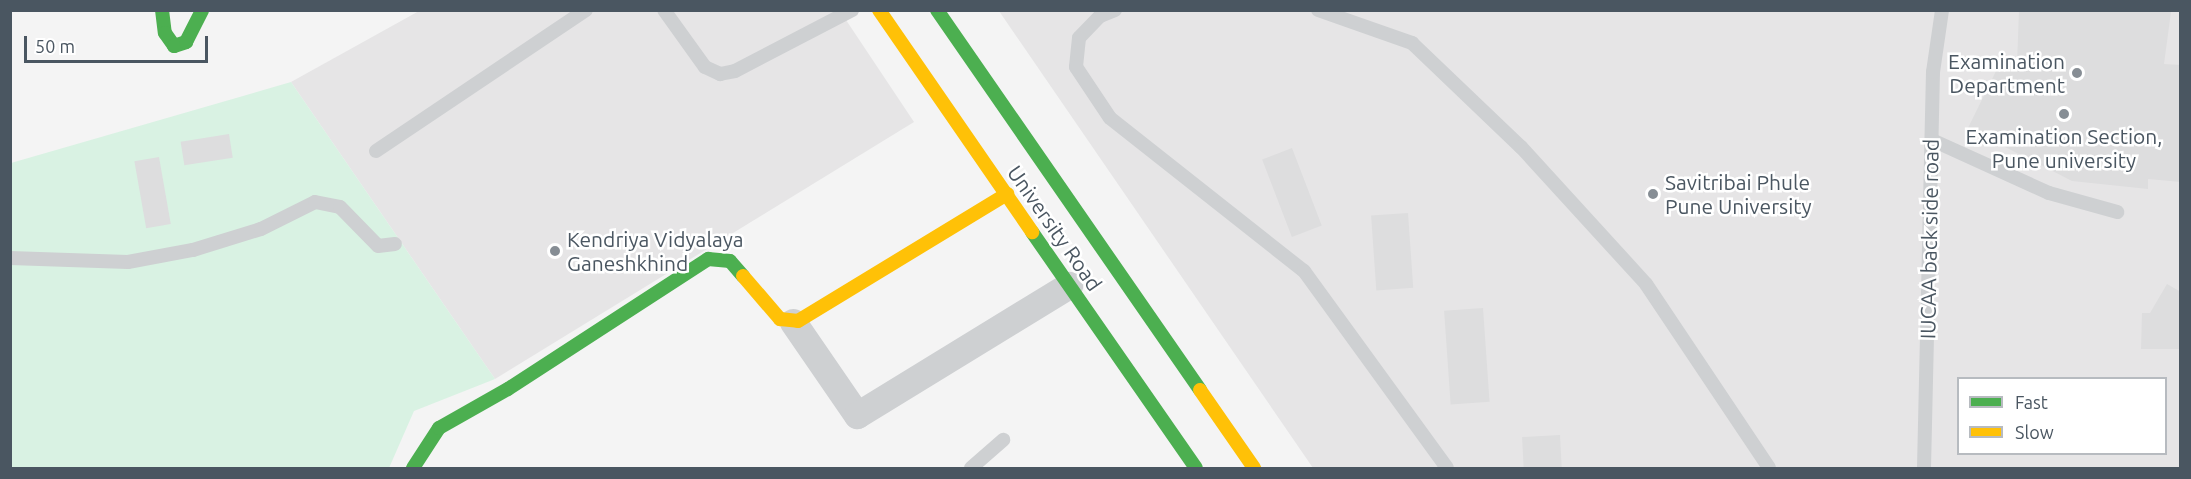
<!DOCTYPE html>
<html>
<head>
<meta charset="utf-8">
<style>
  body { margin:0 }
  #map { position:relative; width:2191px; height:479px; overflow:hidden; background:#f4f4f4; font-family:Ubuntu,sans-serif }
  div>[style] { position:absolute }
  .education>* { inset:0; background:#e6e5e6 }
  .green>* { inset:0; background:#d9f2e3 }
  .building>* { inset:0; background:#ddddde; transform-origin:0 0 }
  .lane>* { height:14px; margin:-7px; padding:0 7px; transform-origin:7px; border-radius:7px; background:#ced0d2 }
  .street>* { height:27px; margin:-13.5px; padding:0 13.5px; transform-origin:13.5px; border-radius:13.5px; background:#ced0d2 }
  .fast>* { height:14px; margin:-7px; padding:0 7px; transform-origin:7px; border-radius:7px; background:#4caf50 }
  .slow>* { height:14px; margin:-7px; padding:0 7px; transform-origin:7px; border-radius:7px; background:#ffc107 }
  .dots>* { width:16px; height:16px; translate:-50% -50%; box-sizing:border-box; border:3px solid #fff; border-radius:50% }
  span { translate:-50% -50%; white-space:nowrap; text-align:center; line-height:1.15; -webkit-text-stroke:5px #fff; paint-order:stroke }
  .poi-label { font-size:21px; color:#4a5661 }
  .right { translate:-100% -50%; text-align:right }
  .left { translate:0 -50%; text-align:left }
  .street-label { font-size:21px; color:#4a5661 }
  .frame { position:absolute; inset:0; border:12px solid #4a5661; pointer-events:none }
  .legend { position:absolute; left:1957px; top:377px; width:210px; height:78px; box-sizing:border-box; background:#fff; border:2px solid #b7bbc0; margin:0; padding:8px 10px; list-style:none; font-size:18px; color:#4a5661 }
  .legend li { display:flex; align-items:center; gap:12px; height:30px }
  .legend b { width:30px; border:2px solid #b7bbc0 }
  .scale { position:absolute; left:24px; top:36px; width:184px; height:27px; box-sizing:border-box; border:3px solid #4a5661; border-top:0; padding-left:8px; font-size:18px; line-height:21px; white-space:nowrap; color:#4a5661; -webkit-text-stroke:4px #fff; paint-order:stroke }
</style>
</head>
<body>
<div id="map">
  <div class="education">
    <div style="clip-path:polygon(419px 11px,840px 11px,914px 122px,495px 379px,291px 82px)"></div>
    <div style="clip-path:polygon(evenodd,999px 11px,2180px 11px,2180px 468px,1313px 468px,999px 11px,1958px 378px,2166px 378px,2166px 454px,1958px 454px,1958px 378px)"></div>
  </div>
  <div class="green">
    <div style="clip-path:polygon(291px 82px,495px 379px,414px 411px,389px 468px,11px 468px,11px 163px)"></div>
  </div>
  <div class="building">
    <div style="clip-path:polygon(2019px 10px,2171px 12px,2164px 64px,2181px 65px,2181px 182px,2148px 179px,2148px 189px,2072px 181px,1968px 128px,1996px 71px,2017px 64px)"></div>
    <div style="left:229px;top:134px;width:24px;height:49px;rotate:81deg"></div>
    <div style="left:1292px;top:148px;width:83px;height:32px;rotate:69deg"></div>
    <div style="left:159px;top:157px;width:68px;height:25px;rotate:80deg"></div>
    <div style="left:1408px;top:213px;width:75px;height:37px;rotate:86deg"></div>
    <div style="clip-path:polygon(2167px 284px,2181px 292px,2181px 349px,2141px 349px,2142px 313px,2150px 313px)"></div>
    <div style="left:1483px;top:308px;width:94px;height:39px;rotate:86deg"></div>
    <div style="left:1560px;top:435px;width:33px;height:38px;rotate:87deg"></div>
  </div>
  <div class="lane">
    <div style="left:664px;top:10px;width:70px;rotate:54.3deg"></div>
    <div style="left:705px;top:67px;width:17px;rotate:25deg"></div>
    <div style="left:720px;top:74px;width:15px;rotate:-11deg"></div>
    <div style="left:735px;top:71px;width:132px;rotate:-27.5deg"></div>
    <div style="left:1115px;top:10px;width:16px;rotate:158deg"></div>
    <div style="left:1100px;top:16px;width:30px;rotate:134deg"></div>
    <div style="left:1079px;top:38px;width:29px;rotate:96deg"></div>
    <div style="left:1076px;top:67px;width:61px;rotate:56.3deg"></div>
    <div style="left:1110px;top:118px;width:247px;rotate:38.3deg"></div>
    <div style="left:1304px;top:271px;width:243px;rotate:54deg"></div>
    <div style="left:1318px;top:10px;width:100px;rotate:19.3deg"></div>
    <div style="left:1412px;top:43px;width:151px;rotate:43.7deg"></div>
    <div style="left:1521px;top:147px;width:185px;rotate:47.6deg"></div>
    <div style="left:1646px;top:284px;width:221px;rotate:56.2deg"></div>
    <div style="left:1932px;top:140px;width:128px;rotate:24.4deg"></div>
    <div style="left:2049px;top:193px;width:71px;rotate:15.6deg"></div>
    <div style="left:376px;top:151px;width:253px;rotate:-33.9deg"></div>
    <div style="left:10px;top:258px;width:118px;rotate:1.9deg"></div>
    <div style="left:128px;top:262px;width:66px;rotate:-10.5deg"></div>
    <div style="left:193px;top:250px;width:71px;rotate:-17.2deg"></div>
    <div style="left:261px;top:229px;width:60px;rotate:-26.6deg"></div>
    <div style="left:315px;top:202px;width:25px;rotate:11deg"></div>
    <div style="left:340px;top:207px;width:54px;rotate:45.7deg"></div>
    <div style="left:378px;top:246px;width:17px;rotate:-7deg"></div>
    <div style="left:971px;top:468px;width:43px;rotate:-41.2deg"></div>
    <div style="left:1924px;top:468px;width:396px;rotate:-88.7deg"></div>
    <div style="left:1933px;top:72px;width:63px;rotate:-81.7deg"></div>
  </div>
  <div class="street">
    <div style="left:793px;top:322px;width:113px;rotate:55.5deg"></div>
    <div style="left:857px;top:415px;width:249px;rotate:-31.5deg"></div>
  </div>
  <div class="fast">
    <div style="left:162px;top:10px;width:23px;rotate:83deg"></div>
    <div style="left:165px;top:33px;width:16px;rotate:55deg"></div>
    <div style="left:174px;top:46px;width:13px;rotate:-18deg"></div>
    <div style="left:186px;top:42px;width:36px;rotate:-63deg"></div>
    <div style="left:937px;top:10px;width:462px;rotate:55.3deg"></div>
    <div style="left:1032px;top:232px;width:287px;rotate:55.2deg"></div>
    <div style="left:413px;top:468px;width:48px;rotate:-57deg"></div>
    <div style="left:439px;top:428px;width:79px;rotate:-29.5deg"></div>
    <div style="left:508px;top:389px;width:239px;rotate:-33deg"></div>
    <div style="left:708px;top:259px;width:22px;rotate:5deg"></div>
    <div style="left:730px;top:261px;width:20px;rotate:49deg"></div>
  </div>
  <div class="slow">
    <div style="left:879px;top:10px;width:270px;rotate:55.4deg"></div>
    <div style="left:743px;top:276px;width:57px;rotate:49.3deg"></div>
    <div style="left:780px;top:319px;width:18px;rotate:6deg"></div>
    <div style="left:798px;top:321px;width:245px;rotate:-31.3deg"></div>
    <div style="left:1200px;top:390px;width:95px;rotate:55.3deg"></div>
  </div>
  <div class="dots">
    <div style="left:2077px;top:73px;background:#868d94"></div>
    <div style="left:2064px;top:114px;background:#868d94"></div>
    <div style="left:1653px;top:194px;background:#868d94"></div>
    <div style="left:555px;top:251px;background:#868d94"></div>
  </div>
  <div class="poi-label">
    <span class="right" style="left:2065px;top:73px">Examination<br>Department</span>
    <span style="left:2064px;top:148px">Examination Section,<br>Pune university</span>
    <span class="left" style="left:1665px;top:194px">Savitribai Phule<br>Pune University</span>
    <span class="left" style="left:567px;top:251px">Kendriya Vidyalaya<br>Ganeshkhind</span>
  </div>
  <div class="street-label">
    <span style="left:1055px;top:228px;rotate:55deg">University Road</span>
    <span style="left:1929px;top:239px;rotate:-89deg">IUCAA back side road</span>
  </div>
  <div class="frame"></div>
  <ul class="legend">
  <li><b style="height:8px;background:#4caf50"></b>Fast</li>
  <li><b style="height:8px;background:#ffc107"></b>Slow</li>
  </ul>
  <div class="scale">50 m</div>
</div>
</body>
</html>
